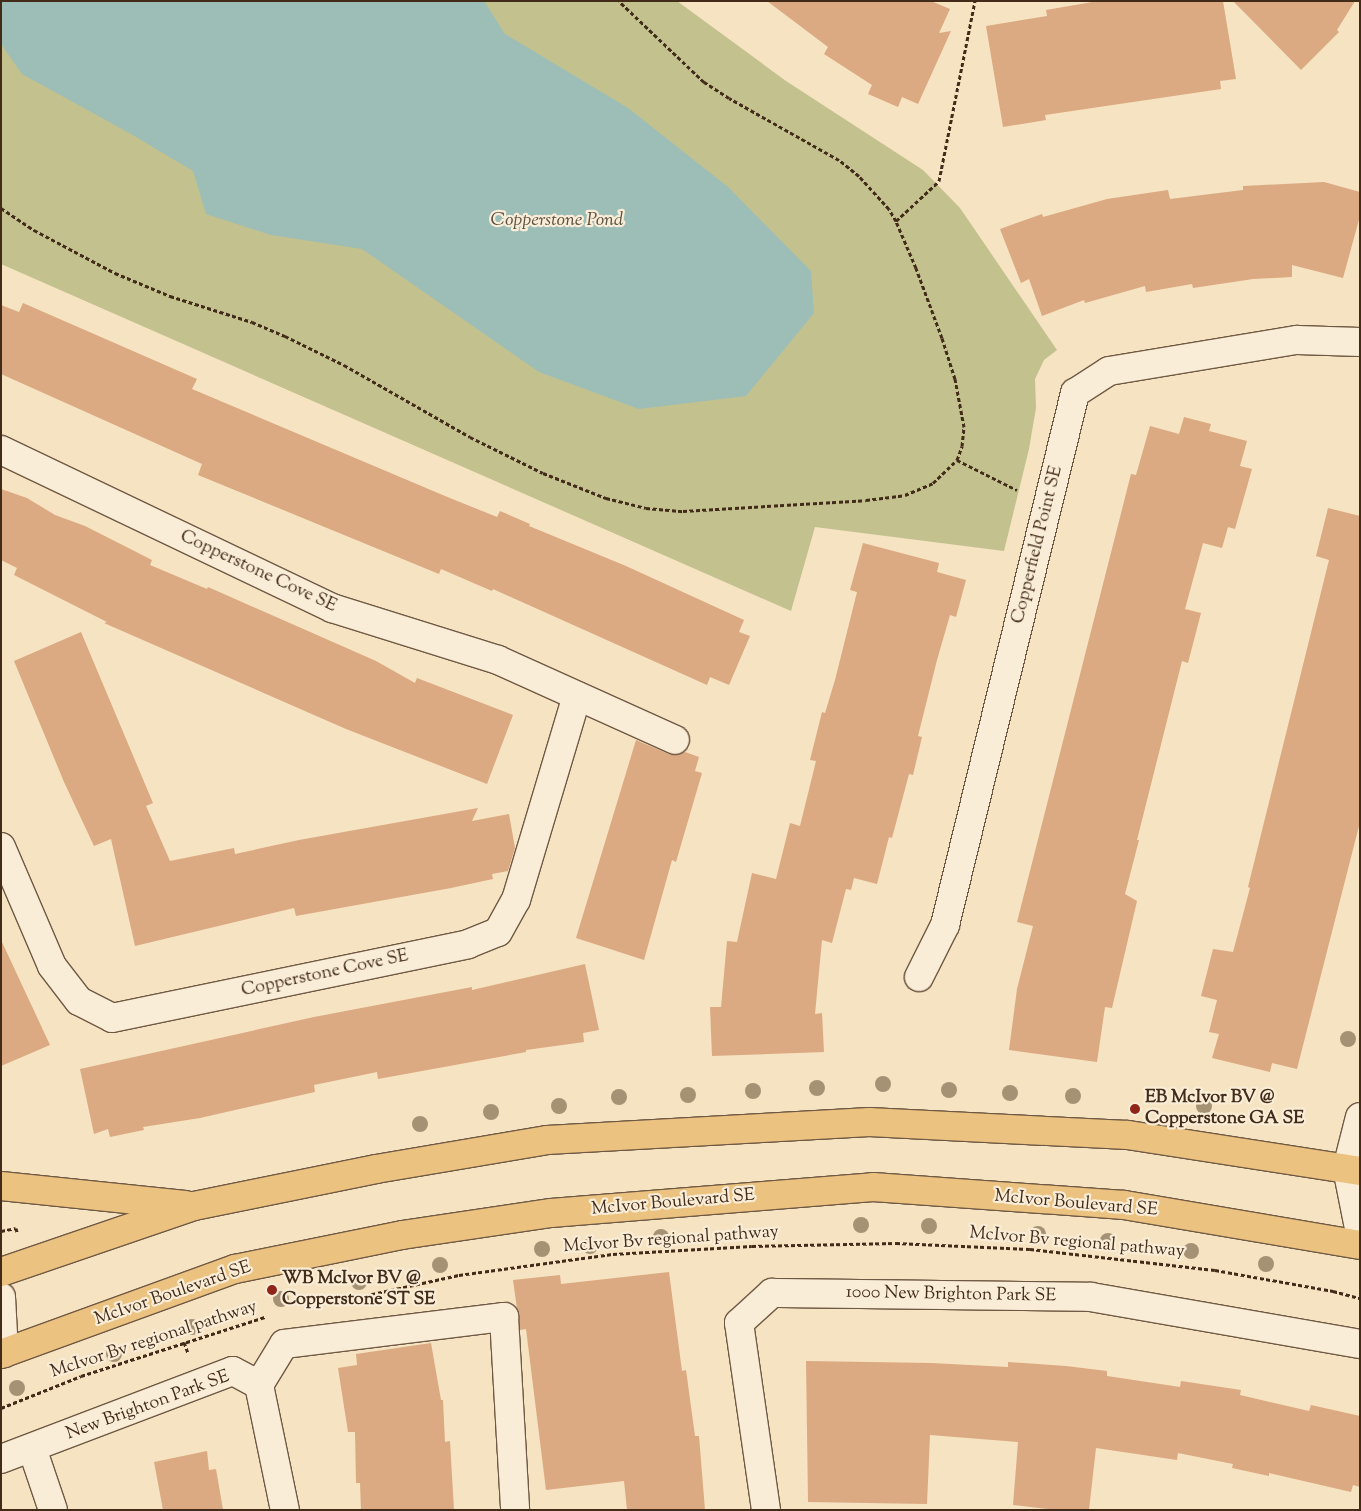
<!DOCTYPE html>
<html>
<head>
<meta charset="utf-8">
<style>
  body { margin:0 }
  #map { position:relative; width:1361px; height:1511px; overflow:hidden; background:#f6e3c1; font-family:"Sorts Mill Goudy",serif }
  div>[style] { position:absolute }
  .green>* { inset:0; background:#c3c18e }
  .water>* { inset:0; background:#9dbdb7 }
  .building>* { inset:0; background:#dba982 }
  .path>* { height:3px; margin-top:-1.5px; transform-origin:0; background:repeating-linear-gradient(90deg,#432b1a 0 4px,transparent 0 6.5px) }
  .roads { filter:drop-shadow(1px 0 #705944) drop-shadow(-1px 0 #705944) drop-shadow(0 1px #705944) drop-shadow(0 -1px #705944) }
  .minor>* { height:28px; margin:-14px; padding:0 14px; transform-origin:14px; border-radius:14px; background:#f9edd7 }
  .major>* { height:28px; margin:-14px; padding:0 14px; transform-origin:14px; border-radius:14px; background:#ebc280 }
  .trees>* { width:16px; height:16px; margin:-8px; border-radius:50%; background:#a59275 }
  .dots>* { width:14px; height:14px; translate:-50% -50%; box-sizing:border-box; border:2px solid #f9edd7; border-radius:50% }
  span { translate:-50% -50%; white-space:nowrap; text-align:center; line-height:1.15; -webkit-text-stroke:4.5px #f9edd7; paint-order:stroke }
  .street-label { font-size:18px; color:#432b1a }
  .poi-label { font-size:18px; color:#432b1a; font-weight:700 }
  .left { translate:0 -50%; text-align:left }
  .water-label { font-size:19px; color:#5a5041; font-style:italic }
  .frame { position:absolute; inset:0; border:2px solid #432b1a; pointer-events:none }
</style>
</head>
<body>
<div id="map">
  <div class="green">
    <div style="clip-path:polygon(1px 1px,677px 1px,786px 81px,923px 170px,960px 208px,1057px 350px,1044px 360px,1035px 379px,1036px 408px,1029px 449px,1004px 551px,815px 527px,791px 611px,1px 264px)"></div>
  </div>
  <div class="water">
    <div style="clip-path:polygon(1px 1px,484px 1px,505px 34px,628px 108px,728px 187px,811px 271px,814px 313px,746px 396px,639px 409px,539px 372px,362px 249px,271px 235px,206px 214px,193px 171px,131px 134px,22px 74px,1px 44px)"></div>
  </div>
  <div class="building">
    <div style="clip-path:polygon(767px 1px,931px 1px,950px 9px,939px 33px,951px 31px,918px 104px,902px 97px,898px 107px,868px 94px,872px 85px,824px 54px,828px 47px)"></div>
    <div style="clip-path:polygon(1098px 1px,1223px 1px,1236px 79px,1220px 81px,1221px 89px,1045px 115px,1046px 120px,1003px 127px,986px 26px,1047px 16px,1046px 10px)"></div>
    <div style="clip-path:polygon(1233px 1px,1355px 1px,1337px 30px,1339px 32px,1301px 70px)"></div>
    <div style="clip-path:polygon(1324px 182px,1360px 192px,1360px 216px,1343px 278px,1292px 265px,1292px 277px,1253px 279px,1193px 288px,1192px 284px,1146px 292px,1145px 286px,1085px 303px,1084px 300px,1042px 316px,1029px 279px,1021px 283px,1000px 229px,1042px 214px,1043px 217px,1107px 199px,1168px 190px,1170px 199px,1243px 190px,1243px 186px)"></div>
    <div style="clip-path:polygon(23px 303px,197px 379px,192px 389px,445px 496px,497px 517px,500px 511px,530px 524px,529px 526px,626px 566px,744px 620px,739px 632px,750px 636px,729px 685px,710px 677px,707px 685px,493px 589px,492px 591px,441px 569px,439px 574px,198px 475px,202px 464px,1px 374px,1px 305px,19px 312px)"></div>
    <div style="clip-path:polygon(1184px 417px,1211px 424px,1209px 431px,1247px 441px,1240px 466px,1252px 469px,1235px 529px,1228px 527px,1222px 548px,1203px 543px,1185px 609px,1201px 613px,1188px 663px,1182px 661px,1137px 840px,1139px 840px,1125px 894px,1137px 901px,1112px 1008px,1105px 1007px,1097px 1062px,1009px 1050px,1017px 989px,1033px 926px,1017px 922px,1131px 474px,1136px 475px,1150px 426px,1179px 434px)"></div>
    <div style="clip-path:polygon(1px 489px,27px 498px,55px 515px,85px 526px,152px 560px,150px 565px,207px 589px,208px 587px,376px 661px,415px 683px,417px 678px,513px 715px,487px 784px,346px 729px,104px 623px,107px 622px,14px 575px,17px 568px,1px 560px)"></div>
    <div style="clip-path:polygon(1328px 508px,1360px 516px,1360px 822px,1297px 1069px,1272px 1063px,1270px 1072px,1212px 1058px,1219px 1034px,1209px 1032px,1217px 1000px,1201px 996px,1213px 949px,1233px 952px,1250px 888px,1248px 887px,1329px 560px,1316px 556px)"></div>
    <div style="clip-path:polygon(863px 543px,939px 563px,937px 572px,966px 580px,956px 617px,950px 615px,937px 660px,918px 736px,922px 737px,913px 775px,909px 774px,892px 838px,889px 837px,877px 884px,854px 878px,851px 890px,846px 889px,832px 943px,822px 940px,815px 1014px,822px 1013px,824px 1052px,712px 1056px,710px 1007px,721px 1007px,727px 941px,737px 942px,752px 873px,776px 879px,790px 823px,800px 826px,816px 761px,810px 760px,822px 712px,825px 713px,835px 680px,857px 592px,850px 590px)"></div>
    <div style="clip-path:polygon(81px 632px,153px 803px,146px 806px,170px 861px,234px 848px,235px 854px,299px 840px,478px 808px,472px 821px,509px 814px,515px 848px,508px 871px,492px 874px,493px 879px,451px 888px,296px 916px,294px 908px,135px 946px,111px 839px,94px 846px,64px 782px,14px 661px)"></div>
    <div style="clip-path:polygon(636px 740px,669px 754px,677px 755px,685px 752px,699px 757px,695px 771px,702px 773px,676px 862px,672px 860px,644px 960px,576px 938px)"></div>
    <div style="clip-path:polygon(1px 940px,50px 1045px,1px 1066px)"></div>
    <div style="clip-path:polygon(585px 964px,599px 1030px,583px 1033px,584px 1042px,526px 1050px,526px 1052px,378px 1079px,377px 1072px,314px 1085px,315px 1092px,200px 1118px,143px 1127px,144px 1130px,110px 1137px,108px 1129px,94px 1134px,80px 1069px,314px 1017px,472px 987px,472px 990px)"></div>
    <div style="clip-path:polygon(669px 1272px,682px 1371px,686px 1370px,695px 1436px,699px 1436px,705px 1510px,627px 1510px,624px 1481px,546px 1490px,526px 1329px,520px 1330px,513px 1280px,560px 1275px,561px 1284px)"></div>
    <div style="clip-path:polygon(431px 1343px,441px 1400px,443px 1400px,445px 1442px,450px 1441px,454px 1510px,361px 1510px,360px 1483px,356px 1483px,355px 1432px,348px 1432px,338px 1368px,357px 1365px,356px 1354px)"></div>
    <div style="clip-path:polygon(806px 1361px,931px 1363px,1008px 1367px,1008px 1362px,1066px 1366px,1107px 1371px,1107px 1376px,1180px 1387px,1181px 1381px,1241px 1390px,1240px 1395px,1309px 1411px,1311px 1405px,1360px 1416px,1360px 1487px,1353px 1485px,1351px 1492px,1269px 1473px,1269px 1476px,1232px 1468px,1233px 1464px,1178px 1453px,1177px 1460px,1096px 1448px,1089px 1510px,1056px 1510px,1013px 1505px,1018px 1442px,930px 1435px,927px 1504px,808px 1502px)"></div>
    <div style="clip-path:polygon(207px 1451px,209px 1470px,216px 1469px,223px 1510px,163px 1510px,154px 1462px)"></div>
  </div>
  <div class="path">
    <div style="left:1px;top:208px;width:40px;rotate:34deg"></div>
    <div style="left:34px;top:230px;width:92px;rotate:28deg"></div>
    <div style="left:115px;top:273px;width:60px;rotate:22.7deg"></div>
    <div style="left:170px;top:296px;width:86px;rotate:17.6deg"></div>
    <div style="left:252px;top:322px;width:36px;rotate:23deg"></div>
    <div style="left:285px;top:336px;width:66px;rotate:26.2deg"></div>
    <div style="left:344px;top:365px;width:145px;rotate:29.7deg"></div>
    <div style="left:470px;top:437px;width:81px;rotate:26.3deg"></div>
    <div style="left:543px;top:473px;width:68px;rotate:21.6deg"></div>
    <div style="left:606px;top:498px;width:41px;rotate:14deg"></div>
    <div style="left:646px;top:508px;width:37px;rotate:5deg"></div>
    <div style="left:683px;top:511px;width:183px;rotate:-3.4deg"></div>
    <div style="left:866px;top:500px;width:39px;rotate:-7deg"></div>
    <div style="left:905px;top:495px;width:30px;rotate:-23deg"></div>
    <div style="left:933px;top:483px;width:33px;rotate:-44deg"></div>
    <div style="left:957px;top:460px;width:15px;rotate:-70deg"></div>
    <div style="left:962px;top:446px;width:19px;rotate:-84deg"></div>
    <div style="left:964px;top:427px;width:49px;rotate:-100.6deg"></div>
    <div style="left:955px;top:379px;width:43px;rotate:-107.6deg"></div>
    <div style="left:942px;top:338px;width:75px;rotate:-110.4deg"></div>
    <div style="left:916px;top:268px;width:51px;rotate:-113.1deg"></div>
    <div style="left:896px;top:221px;width:14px;rotate:-120deg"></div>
    <div style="left:889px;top:209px;width:45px;rotate:-132.3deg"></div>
    <div style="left:859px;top:176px;width:26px;rotate:-141deg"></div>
    <div style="left:839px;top:160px;width:126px;rotate:-150.6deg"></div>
    <div style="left:729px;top:98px;width:30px;rotate:-147deg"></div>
    <div style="left:704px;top:82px;width:117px;rotate:-136.4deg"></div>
    <div style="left:896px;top:221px;width:59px;rotate:-42.9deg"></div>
    <div style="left:939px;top:181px;width:184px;rotate:-78.7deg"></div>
    <div style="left:957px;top:460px;width:67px;rotate:26.6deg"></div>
    <div style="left:1px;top:1231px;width:15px;rotate:-11deg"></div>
    <div style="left:16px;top:1228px;width:4px;rotate:76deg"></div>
    <div style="left:327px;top:1304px;width:135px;rotate:-12.4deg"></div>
    <div style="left:459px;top:1275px;width:155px;rotate:-7.8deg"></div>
    <div style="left:613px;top:1254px;width:139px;rotate:-3.3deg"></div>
    <div style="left:752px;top:1246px;width:144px;rotate:-1.2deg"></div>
    <div style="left:896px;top:1243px;width:134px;rotate:2.6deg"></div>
    <div style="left:1030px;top:1249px;width:186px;rotate:6.5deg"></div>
    <div style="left:1215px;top:1270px;width:120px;rotate:10.1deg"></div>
    <div style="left:1333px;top:1291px;width:28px;rotate:15deg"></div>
    <div style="left:184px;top:1342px;width:12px;rotate:70deg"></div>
    <div style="left:1px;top:1408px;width:86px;rotate:-21.8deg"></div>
    <div style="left:81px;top:1376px;width:193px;rotate:-17.8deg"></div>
  </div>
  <div class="roads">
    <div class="minor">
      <div style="left:1px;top:450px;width:367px;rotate:25.5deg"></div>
      <div style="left:332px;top:608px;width:174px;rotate:17.4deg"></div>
      <div style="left:498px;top:660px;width:194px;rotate:24.3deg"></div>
      <div style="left:1px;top:847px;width:129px;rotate:66.8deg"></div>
      <div style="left:52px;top:966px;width:44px;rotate:52.4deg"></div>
      <div style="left:79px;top:1001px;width:37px;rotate:27deg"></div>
      <div style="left:112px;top:1018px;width:364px;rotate:-11.7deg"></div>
      <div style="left:468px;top:944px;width:32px;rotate:-22deg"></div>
      <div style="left:498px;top:932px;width:37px;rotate:-61deg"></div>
      <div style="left:516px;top:900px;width:213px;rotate:-73.4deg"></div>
      <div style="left:919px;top:977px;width:58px;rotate:-63.4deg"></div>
      <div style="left:945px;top:925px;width:548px;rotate:-76.27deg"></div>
      <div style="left:1075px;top:393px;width:40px;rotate:-32.9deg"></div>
      <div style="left:1109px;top:371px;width:191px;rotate:-9.4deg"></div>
      <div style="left:1297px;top:340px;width:63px;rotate:1.8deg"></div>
      <div style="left:1360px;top:1117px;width:53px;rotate:104.3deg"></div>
      <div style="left:1347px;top:1168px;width:66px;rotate:78.7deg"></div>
      <div style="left:1px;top:1297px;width:56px;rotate:86.9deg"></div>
      <div style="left:259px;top:1385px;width:48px;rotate:-58.6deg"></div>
      <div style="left:284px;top:1344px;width:222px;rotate:-7deg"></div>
      <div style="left:504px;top:1317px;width:193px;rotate:86.7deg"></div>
      <div style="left:32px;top:1448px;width:65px;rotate:71.3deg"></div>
      <div style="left:1px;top:1459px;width:248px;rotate:-20.8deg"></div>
      <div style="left:233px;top:1371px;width:30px;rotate:28deg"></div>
      <div style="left:259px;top:1385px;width:128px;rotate:78.3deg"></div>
      <div style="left:766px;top:1510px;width:189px;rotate:-98.2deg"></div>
      <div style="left:739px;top:1323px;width:45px;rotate:-42.3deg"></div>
      <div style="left:772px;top:1293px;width:319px;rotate:0.7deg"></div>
      <div style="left:1091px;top:1297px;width:273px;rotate:9.9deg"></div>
    </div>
    <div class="major">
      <div style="left:1px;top:1186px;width:185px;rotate:5.9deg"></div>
      <div style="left:1px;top:1272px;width:204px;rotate:-18.9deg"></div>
      <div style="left:194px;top:1206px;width:186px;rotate:-11.5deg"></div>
      <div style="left:376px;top:1169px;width:173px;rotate:-9.6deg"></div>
      <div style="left:547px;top:1140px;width:323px;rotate:-3.2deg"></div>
      <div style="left:869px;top:1122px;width:259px;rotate:2.9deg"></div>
      <div style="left:1128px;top:1135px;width:235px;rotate:8.8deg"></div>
      <div style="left:1px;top:1354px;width:249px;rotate:-20deg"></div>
      <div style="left:235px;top:1269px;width:170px;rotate:-11.5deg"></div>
      <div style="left:402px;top:1235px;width:151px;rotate:-8.4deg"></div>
      <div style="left:551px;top:1213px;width:323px;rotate:-4.6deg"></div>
      <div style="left:873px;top:1187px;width:252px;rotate:4.1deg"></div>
      <div style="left:1124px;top:1205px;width:239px;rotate:9.6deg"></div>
    </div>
  </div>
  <div class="trees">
    <div style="left:1348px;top:1039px"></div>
    <div style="left:883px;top:1084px"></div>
    <div style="left:817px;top:1088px"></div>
    <div style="left:949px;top:1090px"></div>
    <div style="left:753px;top:1091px"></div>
    <div style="left:1010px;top:1093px"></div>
    <div style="left:688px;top:1095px"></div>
    <div style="left:1073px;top:1096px"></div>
    <div style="left:619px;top:1097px"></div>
    <div style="left:559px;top:1106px"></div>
    <div style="left:1204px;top:1106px"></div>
    <div style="left:491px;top:1112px"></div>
    <div style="left:420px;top:1124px"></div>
    <div style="left:861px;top:1225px"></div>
    <div style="left:929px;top:1226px"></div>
    <div style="left:1038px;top:1234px"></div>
    <div style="left:661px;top:1237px"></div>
    <div style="left:1108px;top:1241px"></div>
    <div style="left:590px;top:1246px"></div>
    <div style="left:542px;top:1249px"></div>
    <div style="left:1191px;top:1251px"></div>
    <div style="left:1266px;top:1264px"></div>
    <div style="left:440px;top:1265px"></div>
    <div style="left:359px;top:1282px"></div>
    <div style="left:281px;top:1299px"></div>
    <div style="left:192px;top:1327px"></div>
    <div style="left:114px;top:1354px"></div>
    <div style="left:17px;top:1388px"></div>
  </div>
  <div class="dots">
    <div style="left:1135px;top:1109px;background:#8f2418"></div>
    <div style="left:272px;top:1290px;background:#8f2418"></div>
  </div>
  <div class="street-label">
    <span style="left:1038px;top:545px;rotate:-76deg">Copperfield Point SE</span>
    <span style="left:258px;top:572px;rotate:25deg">Copperstone Cove SE</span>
    <span style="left:325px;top:974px;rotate:-12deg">Copperstone Cove SE</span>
    <span style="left:673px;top:1203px;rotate:-5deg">McIvor Boulevard SE</span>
    <span style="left:1076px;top:1204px;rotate:5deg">McIvor Boulevard SE</span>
    <span style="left:671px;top:1240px;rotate:-4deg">McIvor Bv regional pathway</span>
    <span style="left:1077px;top:1243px;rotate:5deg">McIvor Bv regional pathway</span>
    <span style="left:173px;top:1294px;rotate:-19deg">McIvor Boulevard SE</span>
    <span style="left:951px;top:1295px;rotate:1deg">1000 New Brighton Park SE</span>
    <span style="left:154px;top:1340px;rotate:-18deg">McIvor Bv regional pathway</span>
    <span style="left:148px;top:1406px;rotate:-20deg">New Brighton Park SE</span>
  </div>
  <div class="poi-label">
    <span class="left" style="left:1145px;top:1109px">EB McIvor BV @<br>Copperstone GA SE</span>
    <span class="left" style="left:282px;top:1290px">WB McIvor BV @<br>Copperstone ST SE</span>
  </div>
  <div class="water-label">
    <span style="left:557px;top:221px">Copperstone Pond</span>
  </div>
  <div class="frame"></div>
</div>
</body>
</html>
